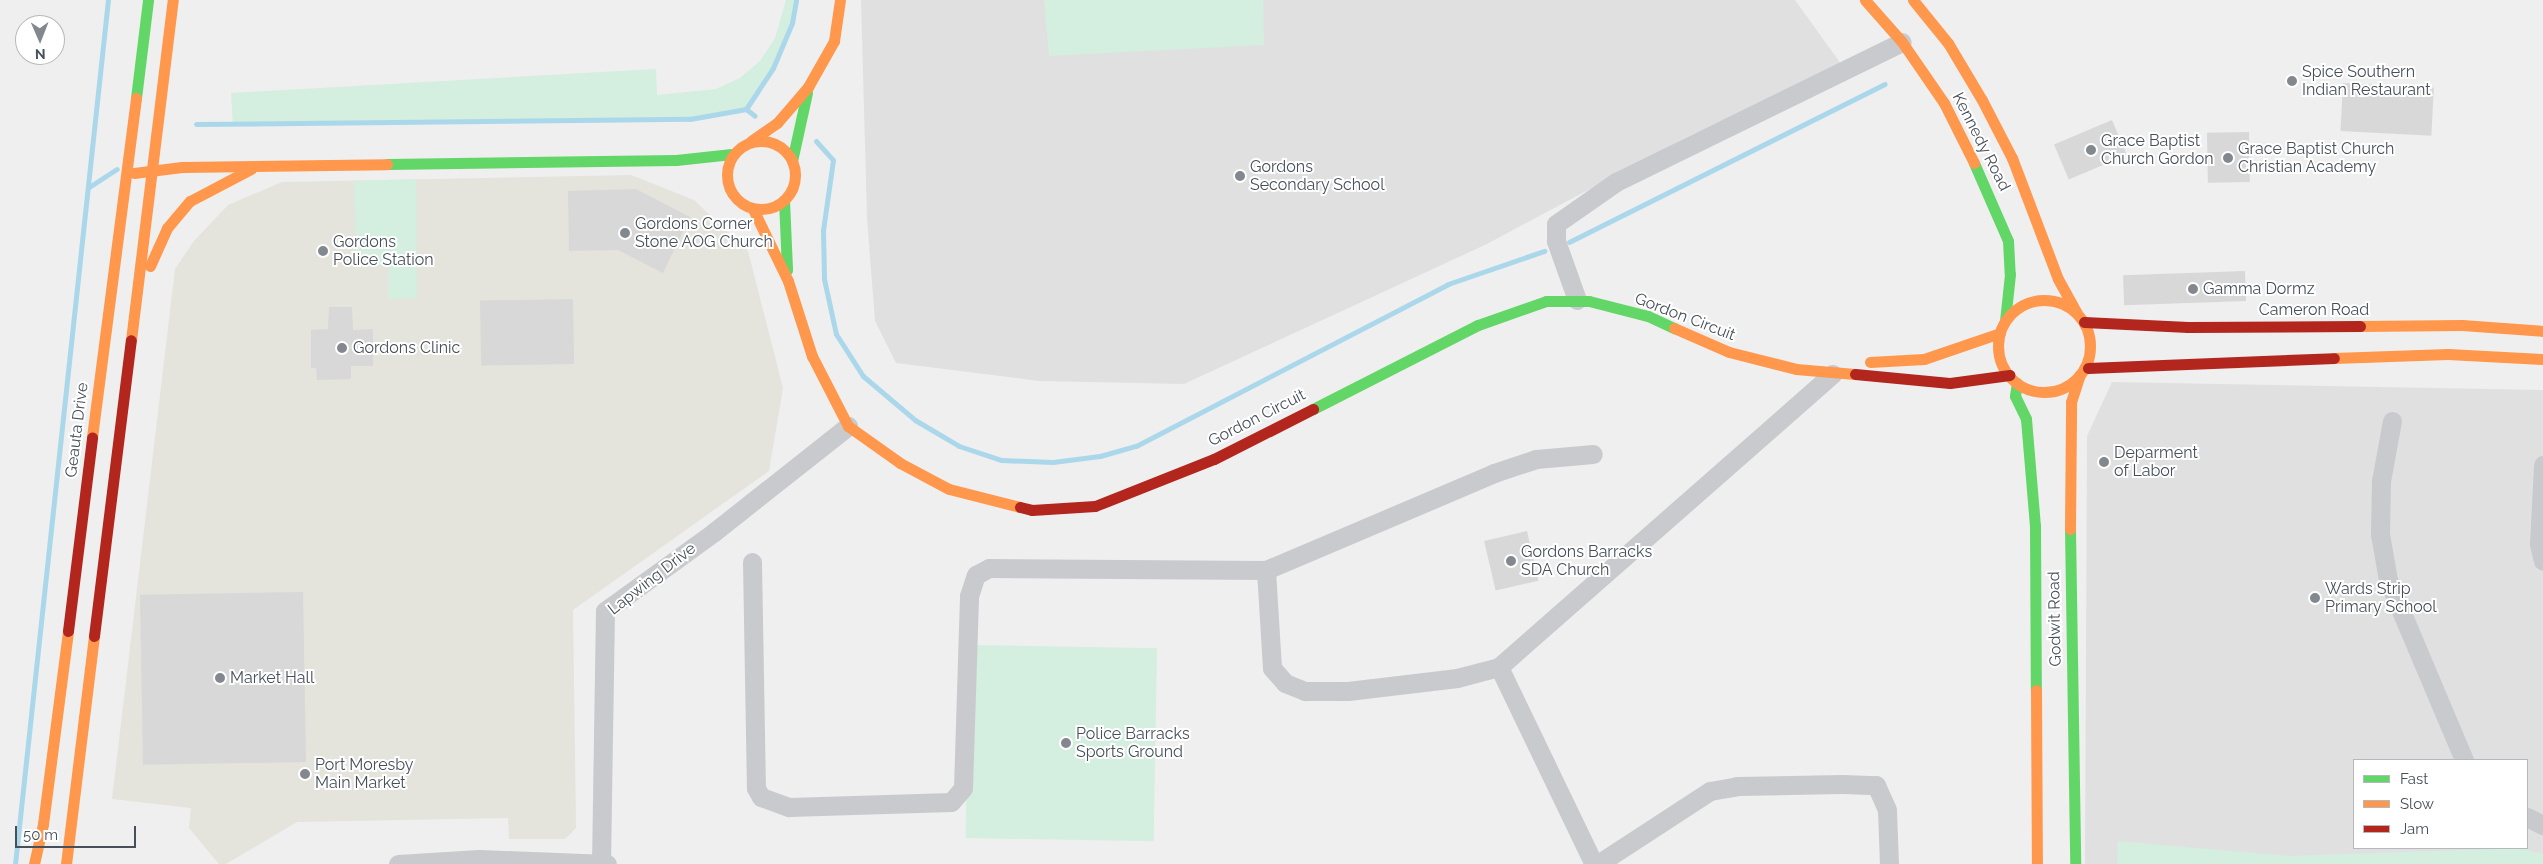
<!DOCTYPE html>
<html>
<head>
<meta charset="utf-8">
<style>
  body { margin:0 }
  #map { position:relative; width:2543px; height:864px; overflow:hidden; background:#efefef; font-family:Raleway,sans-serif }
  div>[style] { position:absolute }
  .commercial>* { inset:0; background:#e4e3dc }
  .education>* { inset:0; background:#e1e0e0 }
  .green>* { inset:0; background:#d4eee0; transform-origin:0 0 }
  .stream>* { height:5px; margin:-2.5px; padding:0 2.5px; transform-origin:2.5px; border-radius:2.5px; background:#aad8ea }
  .building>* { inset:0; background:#d8d8d9; transform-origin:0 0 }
  .street>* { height:19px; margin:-9.5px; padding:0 9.5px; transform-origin:9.5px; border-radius:9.5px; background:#c9cacd }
  .fast>* { height:11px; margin:-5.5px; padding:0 5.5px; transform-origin:5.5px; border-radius:5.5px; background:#63d668 }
  .slow>* { height:11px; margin:-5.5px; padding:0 5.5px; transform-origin:5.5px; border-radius:5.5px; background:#ff974d }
  .slow>.ring { margin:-5.5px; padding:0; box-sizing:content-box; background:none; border:11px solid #ff974d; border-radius:50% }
  .jam>* { height:11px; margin:-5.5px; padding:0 5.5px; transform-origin:5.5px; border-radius:5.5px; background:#b3261e }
  .dots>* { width:14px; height:14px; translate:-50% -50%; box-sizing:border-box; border:2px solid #fff; border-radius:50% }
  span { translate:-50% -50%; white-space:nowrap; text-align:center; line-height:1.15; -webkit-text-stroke:4px #fff; paint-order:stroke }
  .poi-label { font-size:16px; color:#47505a }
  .left { translate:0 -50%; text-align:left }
  .street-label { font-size:16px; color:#47505a }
  .legend { position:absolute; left:2353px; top:759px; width:175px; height:90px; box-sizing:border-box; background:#fff; border:1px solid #b5b9bd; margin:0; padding:6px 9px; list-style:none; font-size:15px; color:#47505a }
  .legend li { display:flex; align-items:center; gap:10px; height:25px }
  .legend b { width:25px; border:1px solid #b5b9bd }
  .north { position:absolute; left:15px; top:15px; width:50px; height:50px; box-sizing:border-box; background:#fff; border:1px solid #b5b9bd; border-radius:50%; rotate:179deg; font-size:14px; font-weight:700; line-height:20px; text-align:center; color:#47505a }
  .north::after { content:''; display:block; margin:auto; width:18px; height:22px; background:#82888e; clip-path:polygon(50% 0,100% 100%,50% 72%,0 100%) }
  .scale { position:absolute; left:15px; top:826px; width:121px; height:22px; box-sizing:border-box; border:2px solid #47505a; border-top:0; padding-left:6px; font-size:15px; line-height:18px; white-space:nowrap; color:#47505a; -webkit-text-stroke:4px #fff; paint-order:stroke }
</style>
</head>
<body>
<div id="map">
  <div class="commercial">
    <div style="clip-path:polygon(631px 175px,694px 200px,748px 251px,783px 388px,769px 471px,573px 610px,576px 828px,565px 839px,509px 839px,508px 818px,297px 822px,226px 864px,219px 864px,189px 828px,191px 808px,112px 799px,175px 269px,194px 241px,228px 205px,282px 182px)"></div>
  </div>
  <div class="education">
    <div style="clip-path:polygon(861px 0,1795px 0,1841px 64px,1685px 138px,1487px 244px,1184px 384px,1039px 381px,896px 363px,875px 321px,867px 218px)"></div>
    <div style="clip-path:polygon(evenodd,2112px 382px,2543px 390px,2543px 864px,2085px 864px,2087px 436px,2112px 382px,2354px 760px,2527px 760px,2527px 848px,2354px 848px,2354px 760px)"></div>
  </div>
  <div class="green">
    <div style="clip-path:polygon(786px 0,796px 0,792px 23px,773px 68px,746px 109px,690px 119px,233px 124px,231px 93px,656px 69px,657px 95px,716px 89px,740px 78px,760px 61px,775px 38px)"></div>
    <div style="clip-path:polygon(1044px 0,1263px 0,1264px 45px,1049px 56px)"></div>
    <div style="clip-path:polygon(416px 179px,417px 298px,388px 299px,389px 265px,356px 267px,354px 181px)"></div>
    <div style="left:969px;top:645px;width:188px;height:193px;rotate:1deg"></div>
    <div style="clip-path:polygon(2118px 841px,2289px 856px,2521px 848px,2543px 854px,2543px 864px,2117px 864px)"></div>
  </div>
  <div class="stream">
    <div style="left:746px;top:109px;width:11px;rotate:38deg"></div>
    <div style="left:196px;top:124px;width:494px;rotate:-0.6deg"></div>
    <div style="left:690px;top:119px;width:57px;rotate:-10.1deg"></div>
    <div style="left:746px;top:109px;width:49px;rotate:-56.6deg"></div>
    <div style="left:773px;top:68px;width:49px;rotate:-67.1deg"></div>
    <div style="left:792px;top:23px;width:23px;rotate:-80deg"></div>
    <div style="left:816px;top:141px;width:25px;rotate:48deg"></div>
    <div style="left:833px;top:160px;width:71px;rotate:98.1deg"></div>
    <div style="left:823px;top:230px;width:49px;rotate:88.8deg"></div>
    <div style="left:824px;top:279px;width:56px;rotate:77.7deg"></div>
    <div style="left:836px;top:334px;width:50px;rotate:57.3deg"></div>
    <div style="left:863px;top:376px;width:68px;rotate:40.2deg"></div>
    <div style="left:915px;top:420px;width:51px;rotate:30.6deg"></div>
    <div style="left:959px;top:446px;width:44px;rotate:18.4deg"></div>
    <div style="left:1001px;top:460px;width:52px;rotate:2.2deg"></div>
    <div style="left:1053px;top:462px;width:47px;rotate:-7.3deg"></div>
    <div style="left:1100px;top:456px;width:37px;rotate:-16deg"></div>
    <div style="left:1136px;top:446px;width:352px;rotate:-27.4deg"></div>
    <div style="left:1448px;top:284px;width:102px;rotate:-19deg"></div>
    <div style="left:89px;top:187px;width:33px;rotate:-33deg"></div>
    <div style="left:1569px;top:242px;width:353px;rotate:-26.6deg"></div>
    <div style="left:15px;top:864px;width:869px;rotate:-83.86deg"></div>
  </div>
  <div class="building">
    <div style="left:2343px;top:83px;width:91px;height:48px;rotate:3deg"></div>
    <div style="left:2112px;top:120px;width:38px;height:63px;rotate:67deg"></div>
    <div style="left:2249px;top:132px;width:50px;height:42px;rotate:89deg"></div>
    <div style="clip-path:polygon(636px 189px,690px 217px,663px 273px,618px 250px,569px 251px,568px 191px)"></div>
    <div style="left:2245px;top:271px;width:30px;height:122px;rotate:88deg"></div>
    <div style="left:573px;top:299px;width:65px;height:93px;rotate:89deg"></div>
    <div style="clip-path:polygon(329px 307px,352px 307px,353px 330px,373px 329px,373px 366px,351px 366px,351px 379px,317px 380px,316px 368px,311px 368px,311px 330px,328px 329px)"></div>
    <div style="left:1527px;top:531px;width:51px;height:44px;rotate:77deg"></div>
    <div style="left:303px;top:592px;width:170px;height:163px;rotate:89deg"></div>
  </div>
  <div class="street">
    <div style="left:1577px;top:300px;width:63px;rotate:-109.6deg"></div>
    <div style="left:1556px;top:241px;width:17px;rotate:-90deg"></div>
    <div style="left:1556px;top:224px;width:73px;rotate:-35deg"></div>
    <div style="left:1616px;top:182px;width:318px;rotate:-26.1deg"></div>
    <div style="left:2392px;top:421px;width:61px;rotate:100.4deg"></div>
    <div style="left:2381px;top:481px;width:53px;rotate:91.1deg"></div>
    <div style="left:2380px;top:534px;width:47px;rotate:80.1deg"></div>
    <div style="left:2388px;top:580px;width:195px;rotate:67.1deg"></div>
    <div style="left:2543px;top:465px;width:79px;rotate:92.9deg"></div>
    <div style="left:2539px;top:544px;width:17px;rotate:77deg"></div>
    <div style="left:752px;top:562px;width:226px;rotate:89deg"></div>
    <div style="left:756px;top:788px;width:10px;rotate:61deg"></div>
    <div style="left:761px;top:797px;width:30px;rotate:20deg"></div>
    <div style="left:789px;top:807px;width:162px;rotate:-1.8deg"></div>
    <div style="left:951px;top:802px;width:18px;rotate:-49deg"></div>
    <div style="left:963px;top:788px;width:192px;rotate:-88.2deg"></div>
    <div style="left:969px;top:596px;width:22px;rotate:-72deg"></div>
    <div style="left:976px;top:575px;width:15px;rotate:-28deg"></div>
    <div style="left:989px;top:568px;width:277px;rotate:0.4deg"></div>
    <div style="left:1266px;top:570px;width:248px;rotate:-23deg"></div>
    <div style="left:1494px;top:473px;width:44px;rotate:-18.4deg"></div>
    <div style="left:1536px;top:459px;width:57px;rotate:-5deg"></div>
    <div style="left:1266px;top:570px;width:98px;rotate:86.5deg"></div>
    <div style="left:1272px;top:668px;width:20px;rotate:49deg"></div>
    <div style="left:1285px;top:683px;width:22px;rotate:22deg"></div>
    <div style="left:1305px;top:691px;width:43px"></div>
    <div style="left:1348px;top:691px;width:110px;rotate:-6.8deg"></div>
    <div style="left:1457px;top:678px;width:43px;rotate:-14.7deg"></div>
    <div style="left:1499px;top:667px;width:444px;rotate:-41.3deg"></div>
    <div style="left:1499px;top:667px;width:219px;rotate:64.3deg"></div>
    <div style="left:2527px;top:817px;width:18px;rotate:27deg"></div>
    <div style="left:398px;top:864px;width:81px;rotate:-3.5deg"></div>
    <div style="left:479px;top:859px;width:128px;rotate:2.2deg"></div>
    <div style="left:601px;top:864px;width:253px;rotate:-89.1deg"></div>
    <div style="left:605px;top:611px;width:135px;rotate:-35.9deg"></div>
    <div style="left:714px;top:532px;width:171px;rotate:-38.3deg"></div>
    <div style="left:1598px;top:864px;width:134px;rotate:-33.1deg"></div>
    <div style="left:1710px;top:791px;width:27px;rotate:-10deg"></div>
    <div style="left:1737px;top:786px;width:105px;rotate:-1.1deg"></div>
    <div style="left:1842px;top:784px;width:34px;rotate:2deg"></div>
    <div style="left:1876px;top:785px;width:27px;rotate:66deg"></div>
    <div style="left:1887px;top:810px;width:54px;rotate:87.9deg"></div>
  </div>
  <div class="fast">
    <div style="left:136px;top:98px;width:99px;rotate:-83deg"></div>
    <div style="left:792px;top:161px;width:70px;rotate:-77.6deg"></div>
    <div style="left:1974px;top:163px;width:85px;rotate:66.4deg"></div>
    <div style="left:2008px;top:241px;width:33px;rotate:87deg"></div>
    <div style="left:2010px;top:274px;width:47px;rotate:96.1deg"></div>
    <div style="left:387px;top:164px;width:289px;rotate:-0.8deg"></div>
    <div style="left:676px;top:160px;width:56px;rotate:-6.1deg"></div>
    <div style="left:784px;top:200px;width:70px;rotate:87.5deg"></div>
    <div style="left:2017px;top:383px;width:13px;rotate:99deg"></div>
    <div style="left:2015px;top:396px;width:25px;rotate:64deg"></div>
    <div style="left:2026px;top:419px;width:107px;rotate:85.2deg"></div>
    <div style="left:2035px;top:526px;width:164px;rotate:89.7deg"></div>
    <div style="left:1313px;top:409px;width:185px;rotate:-27deg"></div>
    <div style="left:1478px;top:325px;width:72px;rotate:-19.4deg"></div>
    <div style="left:1546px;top:301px;width:43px"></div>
    <div style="left:1589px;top:301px;width:61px;rotate:14.3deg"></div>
    <div style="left:1648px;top:316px;width:29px;rotate:25deg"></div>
    <div style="left:2070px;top:529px;width:335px;rotate:89.1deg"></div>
  </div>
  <div class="slow">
    <div style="left:1865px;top:0;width:56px;rotate:48.6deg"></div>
    <div style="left:1902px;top:42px;width:74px;rotate:55.5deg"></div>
    <div style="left:1944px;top:103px;width:67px;rotate:63.4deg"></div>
    <div style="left:1913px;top:0;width:55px;rotate:50.9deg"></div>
    <div style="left:1948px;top:43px;width:66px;rotate:59.2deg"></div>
    <div style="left:1982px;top:100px;width:65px;rotate:62.7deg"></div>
    <div style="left:2012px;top:158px;width:129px;rotate:69.2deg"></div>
    <div style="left:2058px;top:279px;width:39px;rotate:61deg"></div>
    <div class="ring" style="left:727px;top:141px;width:57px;height:57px"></div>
    <div style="left:751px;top:141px;width:32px;rotate:-35deg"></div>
    <div style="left:777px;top:123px;width:48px;rotate:-49.3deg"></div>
    <div style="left:808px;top:87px;width:53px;rotate:-60.5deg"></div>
    <div style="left:834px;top:41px;width:41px;rotate:-81.7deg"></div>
    <div style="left:134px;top:173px;width:48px;rotate:-7.1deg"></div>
    <div style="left:182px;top:167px;width:205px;rotate:-0.8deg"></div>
    <div style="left:753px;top:209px;width:80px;rotate:64.1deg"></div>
    <div style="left:788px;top:281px;width:79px;rotate:72.3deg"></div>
    <div style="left:812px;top:356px;width:79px;rotate:62.8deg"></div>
    <div style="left:848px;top:426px;width:64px;rotate:35.4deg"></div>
    <div style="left:900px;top:463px;width:55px;rotate:28deg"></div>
    <div style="left:949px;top:489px;width:73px;rotate:14.2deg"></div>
    <div style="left:150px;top:266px;width:42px;rotate:-65.9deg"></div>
    <div style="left:167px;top:228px;width:35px;rotate:-50deg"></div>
    <div style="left:190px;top:201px;width:69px;rotate:-27.7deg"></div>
    <div class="ring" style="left:1998px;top:300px;width:81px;height:81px"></div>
    <div style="left:2360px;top:326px;width:102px;rotate:-0.6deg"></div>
    <div style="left:2462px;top:325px;width:81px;rotate:4.2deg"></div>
    <div style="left:1674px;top:328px;width:60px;rotate:23.6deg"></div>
    <div style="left:1729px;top:352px;width:69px;rotate:14.2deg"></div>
    <div style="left:1796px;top:369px;width:59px;rotate:4.8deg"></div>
    <div style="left:131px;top:340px;width:343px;rotate:-83deg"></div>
    <div style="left:2334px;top:358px;width:114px;rotate:-2deg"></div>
    <div style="left:2448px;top:354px;width:95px;rotate:3deg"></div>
    <div style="left:1870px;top:362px;width:54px;rotate:-3.2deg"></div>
    <div style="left:1924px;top:359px;width:80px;rotate:-18.9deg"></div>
    <div style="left:92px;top:437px;width:342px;rotate:-82.6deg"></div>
    <div style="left:2070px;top:529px;width:127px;rotate:-89.5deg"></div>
    <div style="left:2071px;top:402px;width:28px;rotate:-72deg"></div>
    <div style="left:2036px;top:690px;width:174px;rotate:89.7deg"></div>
    <div style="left:34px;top:864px;width:41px;rotate:-77.3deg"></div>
    <div style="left:43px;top:824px;width:195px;rotate:-82.6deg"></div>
    <div style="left:66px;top:864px;width:230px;rotate:-83deg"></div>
  </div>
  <div class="jam">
    <div style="left:2084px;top:322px;width:104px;rotate:2.8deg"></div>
    <div style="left:2188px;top:327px;width:172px;rotate:-0.3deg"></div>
    <div style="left:2088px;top:368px;width:246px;rotate:-2.3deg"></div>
    <div style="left:1855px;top:374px;width:95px;rotate:5.4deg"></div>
    <div style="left:1950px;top:383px;width:60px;rotate:-7.7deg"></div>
    <div style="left:1020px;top:507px;width:12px;rotate:14deg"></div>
    <div style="left:1032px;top:510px;width:63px;rotate:-3.6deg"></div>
    <div style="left:1095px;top:506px;width:128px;rotate:-21.6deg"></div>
    <div style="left:1214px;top:459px;width:111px;rotate:-26.8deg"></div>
    <div style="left:68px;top:631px;width:195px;rotate:-82.9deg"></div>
    <div style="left:94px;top:636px;width:298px;rotate:-82.9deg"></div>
  </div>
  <div class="dots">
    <div style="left:2292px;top:81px;background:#82888e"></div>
    <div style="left:2091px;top:150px;background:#82888e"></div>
    <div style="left:2228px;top:158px;background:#82888e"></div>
    <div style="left:1240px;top:176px;background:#82888e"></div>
    <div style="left:625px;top:233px;background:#82888e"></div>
    <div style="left:323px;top:251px;background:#82888e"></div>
    <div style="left:2193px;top:289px;background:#82888e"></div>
    <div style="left:342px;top:348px;background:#82888e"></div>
    <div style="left:2104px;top:462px;background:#82888e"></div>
    <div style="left:1511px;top:561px;background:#82888e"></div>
    <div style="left:2315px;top:598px;background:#82888e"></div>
    <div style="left:220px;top:678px;background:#82888e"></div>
    <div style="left:1066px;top:743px;background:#82888e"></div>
    <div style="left:305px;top:774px;background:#82888e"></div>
  </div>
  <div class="poi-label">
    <span class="left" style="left:2302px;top:81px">Spice Southern<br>Indian Restaurant</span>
    <span class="left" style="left:2101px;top:150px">Grace Baptist<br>Church Gordon</span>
    <span class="left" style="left:2238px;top:158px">Grace Baptist Church<br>Christian Academy</span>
    <span class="left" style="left:1250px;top:176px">Gordons<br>Secondary School</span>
    <span class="left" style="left:635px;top:233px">Gordons Corner<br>Stone AOG Church</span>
    <span class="left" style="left:333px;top:251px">Gordons<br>Police Station</span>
    <span class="left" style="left:2203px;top:289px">Gamma Dormz</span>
    <span class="left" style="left:353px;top:348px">Gordons Clinic</span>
    <span class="left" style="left:2114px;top:462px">Deparment<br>of Labor</span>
    <span class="left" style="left:1521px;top:561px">Gordons Barracks<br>SDA Church</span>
    <span class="left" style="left:2325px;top:598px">Wards Strip<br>Primary School</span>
    <span class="left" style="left:230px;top:678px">Market Hall</span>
    <span class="left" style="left:1076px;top:743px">Police Barracks<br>Sports Ground</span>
    <span class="left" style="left:315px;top:774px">Port Moresby<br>Main Market</span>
  </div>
  <div class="street-label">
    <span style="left:1981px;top:142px;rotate:63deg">Kennedy Road</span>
    <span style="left:2314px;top:310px">Cameron Road</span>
    <span style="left:1685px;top:317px;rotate:21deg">Gordon Circuit</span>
    <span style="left:1257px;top:418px;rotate:-27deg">Gordon Circuit</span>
    <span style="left:77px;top:430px;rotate:-83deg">Geauta Drive</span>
    <span style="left:652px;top:579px;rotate:-38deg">Lapwing Drive</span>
    <span style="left:2055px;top:619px;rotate:-91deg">Godwit Road</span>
  </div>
  <ul class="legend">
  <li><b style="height:6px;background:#63d668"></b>Fast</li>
  <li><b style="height:6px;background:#ff974d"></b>Slow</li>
  <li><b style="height:6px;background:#b3261e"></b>Jam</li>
  </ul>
  <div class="north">N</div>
  <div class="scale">50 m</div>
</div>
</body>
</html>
